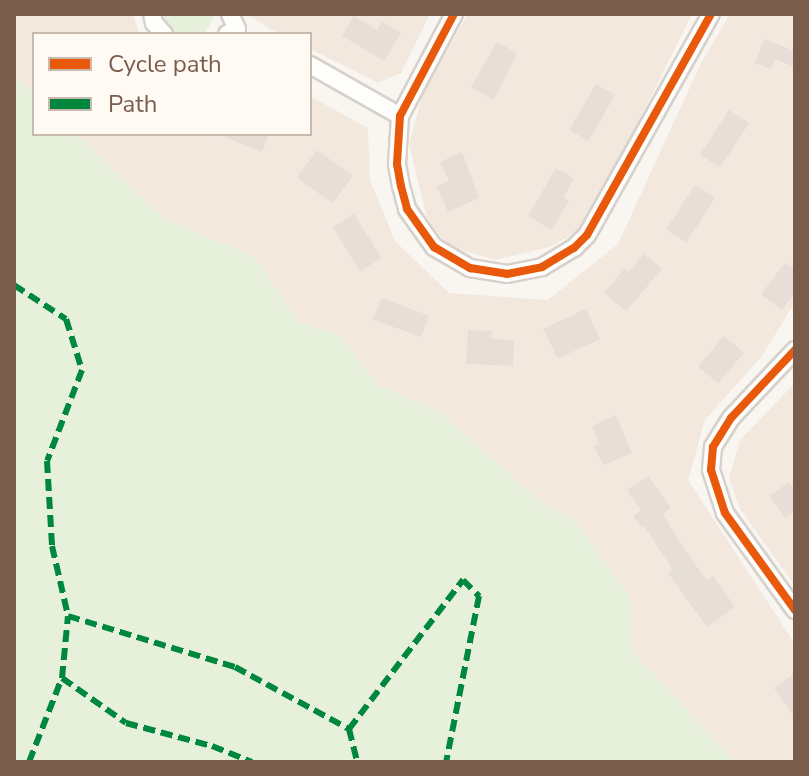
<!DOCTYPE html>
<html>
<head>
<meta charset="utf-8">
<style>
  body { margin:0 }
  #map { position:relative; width:809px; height:776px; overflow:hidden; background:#f9f5f0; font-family:"Nunito Sans",sans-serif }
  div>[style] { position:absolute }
  .residential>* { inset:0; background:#f2e8de }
  .green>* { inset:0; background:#e7f0db }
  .building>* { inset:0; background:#e6ded7; transform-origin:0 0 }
  .roads { filter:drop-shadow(2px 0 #d7d1cb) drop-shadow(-2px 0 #d7d1cb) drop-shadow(0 2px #d7d1cb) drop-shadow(0 -2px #d7d1cb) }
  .minor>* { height:16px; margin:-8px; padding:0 8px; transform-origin:8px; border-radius:8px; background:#fefefd }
  .quiet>* { height:6px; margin-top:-3px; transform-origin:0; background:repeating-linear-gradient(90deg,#00873e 0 12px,transparent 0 18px) }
  .cycleway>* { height:8px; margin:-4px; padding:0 4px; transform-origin:4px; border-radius:4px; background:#e8590c }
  span { translate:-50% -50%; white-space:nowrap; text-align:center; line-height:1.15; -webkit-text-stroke:6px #fffaf3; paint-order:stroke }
  .frame { position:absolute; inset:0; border:16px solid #7a5c4d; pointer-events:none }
  .legend { position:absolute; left:32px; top:32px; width:280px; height:104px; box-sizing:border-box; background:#fffaf3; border:2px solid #cabbb1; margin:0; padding:10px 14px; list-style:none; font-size:24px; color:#7a5c4d }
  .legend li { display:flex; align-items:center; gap:16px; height:40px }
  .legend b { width:40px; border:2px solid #cabbb1 }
</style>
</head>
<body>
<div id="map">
  <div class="residential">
    <div style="clip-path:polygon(14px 14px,133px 14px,139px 34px,34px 34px,34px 93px,14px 74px)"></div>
    <div style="clip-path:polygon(246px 14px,430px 14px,401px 73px,378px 83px,310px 49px,310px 34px,279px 34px)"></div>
    <div style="clip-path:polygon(468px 14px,692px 14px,621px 157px,580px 231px,549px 247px,495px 260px,448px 246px,427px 218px,409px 144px,423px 94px)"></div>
    <div style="clip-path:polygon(730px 14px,795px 14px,795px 302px,762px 356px,705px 420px,688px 480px,795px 644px,795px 762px,735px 762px,632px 651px,630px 597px,573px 518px,545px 506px,440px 412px,380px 387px,339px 335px,299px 322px,254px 257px,163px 218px,76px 134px,310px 134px,310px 96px,368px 128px,370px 180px,395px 241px,449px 293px,548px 300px,618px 244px,700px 65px)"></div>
    <div style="clip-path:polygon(795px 383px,795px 586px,740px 509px,729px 478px,740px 440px)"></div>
  </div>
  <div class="green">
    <div style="clip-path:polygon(162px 14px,215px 14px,215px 16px,204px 34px,173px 34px)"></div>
    <div style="clip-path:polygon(14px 74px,34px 93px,34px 134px,76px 134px,163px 218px,254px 257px,299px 322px,339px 335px,380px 386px,440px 412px,545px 506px,573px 518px,630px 597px,632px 651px,735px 762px,14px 762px)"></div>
  </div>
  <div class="building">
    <div style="clip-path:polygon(354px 16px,377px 30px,382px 22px,401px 33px,384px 61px,342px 36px)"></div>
    <div style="clip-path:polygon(764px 39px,795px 51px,795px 67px,775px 59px,771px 69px,755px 63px)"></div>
    <div style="clip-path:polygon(497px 42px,517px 53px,494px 100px,471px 87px)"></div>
    <div style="left:596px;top:84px;width:22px;height:53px;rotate:30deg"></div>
    <div style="left:729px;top:110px;width:24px;height:53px;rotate:33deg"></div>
    <div style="clip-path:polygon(218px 134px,269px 134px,262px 152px)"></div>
    <div style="left:317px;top:150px;width:44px;height:34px;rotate:36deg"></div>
    <div style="clip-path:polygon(462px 152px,479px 198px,448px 212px,437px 186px,449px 181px,440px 162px)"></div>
    <div style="clip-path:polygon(556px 168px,574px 178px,563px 198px,569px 201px,552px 230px,528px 216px)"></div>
    <div style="left:695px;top:185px;width:24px;height:53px;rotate:33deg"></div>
    <div style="left:354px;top:214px;width:52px;height:25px;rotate:58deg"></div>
    <div style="clip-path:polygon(644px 254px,662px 269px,626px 311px,604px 293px,624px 269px,628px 272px)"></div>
    <div style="clip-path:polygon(785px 263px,795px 270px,795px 292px,782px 310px,761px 294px)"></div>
    <div style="left:381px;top:298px;width:51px;height:23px;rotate:20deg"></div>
    <div style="left:586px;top:309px;width:33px;height:47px;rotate:65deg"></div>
    <div style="clip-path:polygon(468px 330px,492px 331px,491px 339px,514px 340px,513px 366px,466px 364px)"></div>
    <div style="left:724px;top:336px;width:26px;height:40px;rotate:40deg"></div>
    <div style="clip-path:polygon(616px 415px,632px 453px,603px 465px,594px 446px,599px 444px,592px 426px)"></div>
    <div style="clip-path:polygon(648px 476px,671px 508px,663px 514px,677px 538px,707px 581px,713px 576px,735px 607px,707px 627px,668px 573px,673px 570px,644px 526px,642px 528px,633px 516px,641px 510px,627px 490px)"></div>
    <div style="clip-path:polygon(789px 482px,795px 490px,795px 510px,785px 518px,770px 496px)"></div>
    <div style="clip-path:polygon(795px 673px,795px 718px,774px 688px)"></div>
  </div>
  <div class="roads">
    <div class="minor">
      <div style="left:152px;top:14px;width:9px;rotate:77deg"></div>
      <div style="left:154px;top:23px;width:15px;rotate:48deg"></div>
      <div style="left:454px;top:14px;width:115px;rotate:117.9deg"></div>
      <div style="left:400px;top:116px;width:48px;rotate:93.6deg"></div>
      <div style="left:397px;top:164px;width:22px;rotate:80deg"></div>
      <div style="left:401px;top:186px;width:24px;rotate:75deg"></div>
      <div style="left:407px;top:209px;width:47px;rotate:54.6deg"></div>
      <div style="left:434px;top:247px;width:42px;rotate:30.3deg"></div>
      <div style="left:470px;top:268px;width:37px;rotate:9deg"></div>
      <div style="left:507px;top:274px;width:36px;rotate:-11deg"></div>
      <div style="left:542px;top:267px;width:37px;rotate:-31deg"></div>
      <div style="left:574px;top:248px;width:18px;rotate:-45deg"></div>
      <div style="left:587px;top:235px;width:253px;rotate:-60.7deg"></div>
      <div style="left:227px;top:34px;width:11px;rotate:-27deg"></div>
      <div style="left:237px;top:29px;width:17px;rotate:-115deg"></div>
      <div style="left:310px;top:65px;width:103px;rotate:29.5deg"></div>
      <div style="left:795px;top:350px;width:93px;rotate:133.3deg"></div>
      <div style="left:731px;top:418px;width:34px;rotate:122deg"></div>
      <div style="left:713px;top:447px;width:23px;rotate:95deg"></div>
      <div style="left:711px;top:470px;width:45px;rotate:72deg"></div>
      <div style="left:725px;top:513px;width:120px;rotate:54.2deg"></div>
    </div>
  </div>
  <div class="quiet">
    <div style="left:14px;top:285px;width:62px;rotate:33.2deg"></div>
    <div style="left:66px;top:319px;width:53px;rotate:72.6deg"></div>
    <div style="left:82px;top:370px;width:97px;rotate:111deg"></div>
    <div style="left:47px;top:461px;width:85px;rotate:86.6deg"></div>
    <div style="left:52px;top:546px;width:72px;rotate:77.1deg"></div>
    <div style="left:68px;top:616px;width:175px;rotate:17deg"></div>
    <div style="left:235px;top:667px;width:130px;rotate:28.5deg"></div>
    <div style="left:349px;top:729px;width:188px;rotate:-52.6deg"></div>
    <div style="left:463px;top:580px;width:23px;rotate:45deg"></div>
    <div style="left:479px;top:596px;width:169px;rotate:101.2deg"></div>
    <div style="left:62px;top:678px;width:78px;rotate:35.1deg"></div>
    <div style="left:126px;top:723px;width:89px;rotate:15deg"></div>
    <div style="left:212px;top:746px;width:43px;rotate:21.8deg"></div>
    <div style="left:349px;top:729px;width:34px;rotate:76deg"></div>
    <div style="left:29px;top:762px;width:90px;rotate:-68.6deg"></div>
    <div style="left:62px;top:678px;width:62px;rotate:-84.5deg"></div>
  </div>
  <div class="cycleway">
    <div style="left:454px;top:14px;width:115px;rotate:117.9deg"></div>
    <div style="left:400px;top:116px;width:48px;rotate:93.6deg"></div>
    <div style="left:397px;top:164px;width:22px;rotate:80deg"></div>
    <div style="left:401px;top:186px;width:24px;rotate:75deg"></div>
    <div style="left:407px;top:209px;width:47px;rotate:54.6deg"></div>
    <div style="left:434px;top:247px;width:42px;rotate:30.3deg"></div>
    <div style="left:470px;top:268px;width:37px;rotate:9deg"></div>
    <div style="left:507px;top:274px;width:36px;rotate:-11deg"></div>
    <div style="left:542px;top:267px;width:37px;rotate:-31deg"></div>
    <div style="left:574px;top:248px;width:18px;rotate:-45deg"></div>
    <div style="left:587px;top:235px;width:253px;rotate:-60.7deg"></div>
    <div style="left:795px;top:350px;width:93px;rotate:133.3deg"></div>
    <div style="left:731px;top:418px;width:34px;rotate:122deg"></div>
    <div style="left:713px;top:447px;width:23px;rotate:95deg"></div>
    <div style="left:711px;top:470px;width:45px;rotate:72deg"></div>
    <div style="left:725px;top:513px;width:120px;rotate:54.2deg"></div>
  </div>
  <div class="frame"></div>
  <ul class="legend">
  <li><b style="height:10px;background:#e8590c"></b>Cycle path</li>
  <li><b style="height:10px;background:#00873e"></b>Path</li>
  </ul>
</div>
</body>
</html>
